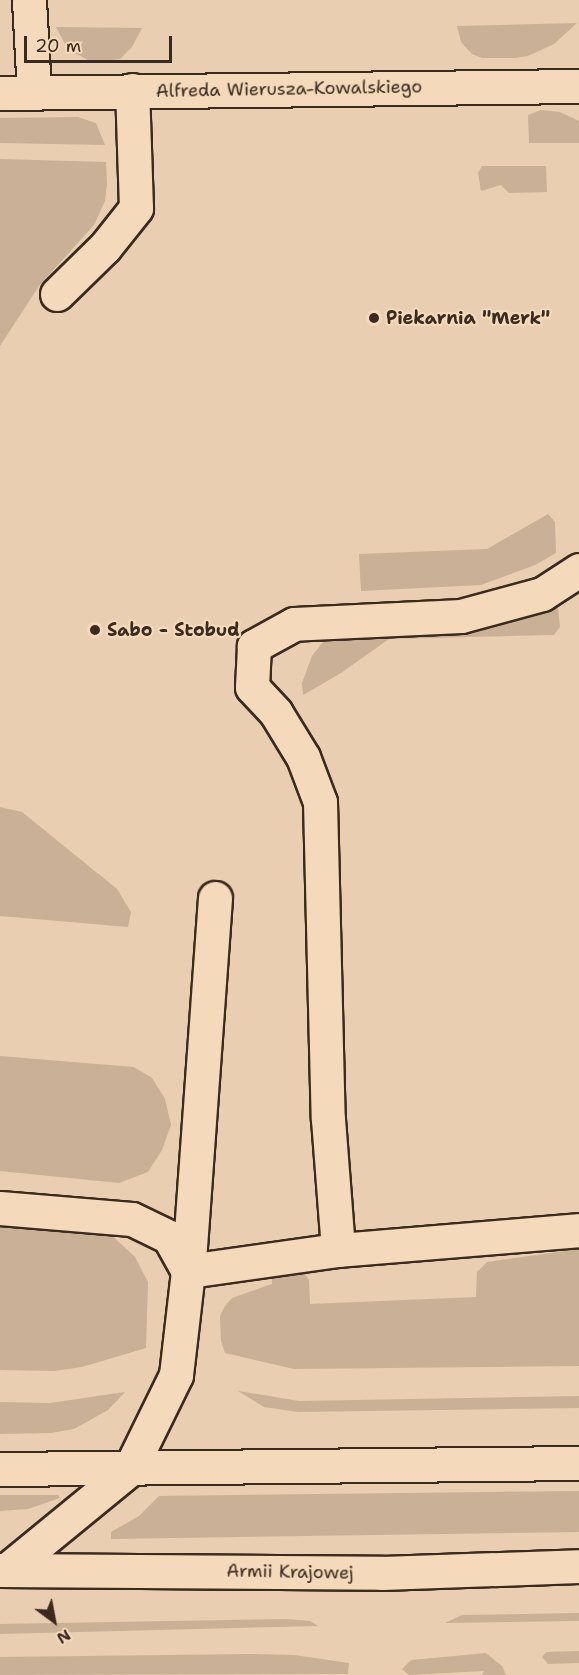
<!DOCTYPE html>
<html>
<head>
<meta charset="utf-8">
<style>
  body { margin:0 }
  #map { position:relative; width:579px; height:1675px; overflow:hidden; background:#e9ceb2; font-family:"Shantell Sans",sans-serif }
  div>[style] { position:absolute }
  .green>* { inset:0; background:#c9b096 }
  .roads { filter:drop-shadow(2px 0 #3b2a1e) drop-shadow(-2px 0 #3b2a1e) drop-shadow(0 2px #3b2a1e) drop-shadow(0 -2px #3b2a1e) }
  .minor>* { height:33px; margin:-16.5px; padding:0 16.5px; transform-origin:16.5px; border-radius:16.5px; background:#f4d9bb }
  .major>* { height:33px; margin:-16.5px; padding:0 16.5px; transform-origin:16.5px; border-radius:16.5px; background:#f4d9bb }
  .dots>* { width:16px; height:16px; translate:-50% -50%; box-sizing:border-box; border:3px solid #f4d9bb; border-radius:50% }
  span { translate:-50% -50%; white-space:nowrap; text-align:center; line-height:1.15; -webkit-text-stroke:4.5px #f4d9bb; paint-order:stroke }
  .street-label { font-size:18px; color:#3b2a1e }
  .poi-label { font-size:18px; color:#3b2a1e; font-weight:700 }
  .left { translate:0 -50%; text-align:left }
  .north { position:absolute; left:24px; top:1591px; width:60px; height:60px; -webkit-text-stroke:4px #f4d9bb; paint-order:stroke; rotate:148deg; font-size:16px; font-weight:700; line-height:24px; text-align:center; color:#3b2a1e }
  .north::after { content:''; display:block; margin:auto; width:21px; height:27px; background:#3b2a1e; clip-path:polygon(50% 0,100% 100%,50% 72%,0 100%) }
  .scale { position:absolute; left:24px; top:36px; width:148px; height:27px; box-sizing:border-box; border:3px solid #3b2a1e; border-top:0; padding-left:8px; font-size:18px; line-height:21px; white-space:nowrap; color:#3b2a1e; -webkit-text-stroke:4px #f4d9bb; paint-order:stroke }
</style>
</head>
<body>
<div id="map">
  <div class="green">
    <div style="clip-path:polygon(577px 23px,554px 44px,528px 56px,515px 58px,482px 58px,472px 54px,461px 42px,457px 26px)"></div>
    <div style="clip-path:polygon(56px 27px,142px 28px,132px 47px,120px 59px,99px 62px,88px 60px,73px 52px,66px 46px)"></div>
    <div style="clip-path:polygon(541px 110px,560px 112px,579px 121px,579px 143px,529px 143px,528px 115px)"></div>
    <div style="clip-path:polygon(78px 117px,96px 123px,105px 145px,0 143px,0 118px)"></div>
    <div style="clip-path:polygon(0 159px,106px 162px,107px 183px,105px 201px,94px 225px,39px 286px,0 346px)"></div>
    <div style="clip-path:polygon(482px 166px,546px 166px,547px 192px,509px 193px,501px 185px,481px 191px,478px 173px)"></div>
    <div style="clip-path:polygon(548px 514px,555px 522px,556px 553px,535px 565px,481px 585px,361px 591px,359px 554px,487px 549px)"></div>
    <div style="clip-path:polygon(557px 598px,560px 627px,554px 635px,389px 639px,341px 673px,303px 695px,302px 683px,312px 656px,327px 637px)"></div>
    <div style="clip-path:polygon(0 807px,22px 812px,117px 889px,131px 912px,128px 927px,0 916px)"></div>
    <div style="clip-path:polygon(0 1056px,134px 1067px,152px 1078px,165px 1099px,171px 1125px,162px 1150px,148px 1172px,119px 1183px,0 1171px)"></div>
    <div style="clip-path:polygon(0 1215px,107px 1231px,135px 1257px,148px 1282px,146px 1348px,82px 1367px,54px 1371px,0 1370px)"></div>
    <div style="clip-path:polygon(579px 1249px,579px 1366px,294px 1369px,225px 1353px,221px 1341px,220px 1316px,225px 1306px,232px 1298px,272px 1284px,272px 1270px,298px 1268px,304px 1273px,309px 1280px,310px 1304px,476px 1297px,477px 1272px,487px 1262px)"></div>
    <div style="clip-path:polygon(238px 1391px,299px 1401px,579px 1396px,579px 1408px,298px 1412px,264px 1407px)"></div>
    <div style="clip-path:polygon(125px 1392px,108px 1410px,74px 1429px,51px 1433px,0 1434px,0 1402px,50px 1403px)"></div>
    <div style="clip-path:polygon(579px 1491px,579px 1532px,111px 1539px,111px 1532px,139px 1516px,159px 1496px)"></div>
    <div style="clip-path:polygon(0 1495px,58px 1495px,60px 1498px,28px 1509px,0 1511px)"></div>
    <div style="clip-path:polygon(579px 1613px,579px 1621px,445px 1623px,462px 1615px)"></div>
    <div style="clip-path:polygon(287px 1619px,310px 1621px,318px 1626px,0 1634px,0 1624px)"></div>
    <div style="clip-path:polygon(579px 1651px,579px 1663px,548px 1664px,542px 1657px,546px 1652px)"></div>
    <div style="clip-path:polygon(486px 1653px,502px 1666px,506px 1675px,482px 1675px,484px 1671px,409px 1675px,402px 1669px,411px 1660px)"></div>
    <div style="clip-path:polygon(250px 1654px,294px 1655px,349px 1663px,348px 1674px,0 1675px,0 1657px)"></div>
  </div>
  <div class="roads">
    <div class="minor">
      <div style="left:29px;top:0;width:93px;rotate:86.9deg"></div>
      <div style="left:0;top:93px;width:579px;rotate:-0.69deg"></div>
      <div style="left:57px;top:294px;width:67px;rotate:-44.4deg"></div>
      <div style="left:105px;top:247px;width:50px;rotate:-51.5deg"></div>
      <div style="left:136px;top:208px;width:118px;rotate:-91.9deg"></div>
      <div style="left:579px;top:570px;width:44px;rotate:147deg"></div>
      <div style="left:542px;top:594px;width:84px;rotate:164.8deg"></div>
      <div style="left:461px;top:616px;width:167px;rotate:177.3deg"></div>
      <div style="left:294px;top:624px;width:46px;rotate:151.2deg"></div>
      <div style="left:254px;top:646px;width:41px;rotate:92.8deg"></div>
      <div style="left:252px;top:687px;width:35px;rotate:47deg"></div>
      <div style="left:276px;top:713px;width:52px;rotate:58.5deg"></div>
      <div style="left:303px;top:757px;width:48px;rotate:69.3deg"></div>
      <div style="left:320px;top:802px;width:317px;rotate:88.6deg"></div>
      <div style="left:328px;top:1119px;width:131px;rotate:85.6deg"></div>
      <div style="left:338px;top:1250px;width:242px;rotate:-4.7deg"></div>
      <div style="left:215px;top:898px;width:374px;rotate:94.1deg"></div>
      <div style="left:188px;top:1271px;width:151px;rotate:-8deg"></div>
      <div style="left:0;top:1208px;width:132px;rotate:4.8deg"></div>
      <div style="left:132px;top:1219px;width:41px;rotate:25.9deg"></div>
      <div style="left:169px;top:1237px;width:39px;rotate:61deg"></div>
      <div style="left:188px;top:1271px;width:105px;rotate:96.6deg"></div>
      <div style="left:176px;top:1375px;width:105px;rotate:116.1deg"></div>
      <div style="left:130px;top:1469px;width:158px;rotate:140.7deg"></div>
    </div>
    <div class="major">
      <div style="left:0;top:1469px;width:579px;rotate:-0.59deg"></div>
      <div style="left:0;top:1570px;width:382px;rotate:0.4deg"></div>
      <div style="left:382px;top:1573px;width:197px;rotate:-2deg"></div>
    </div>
  </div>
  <div class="dots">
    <div style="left:374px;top:318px;background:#3b2a1e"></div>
    <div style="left:95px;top:630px;background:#3b2a1e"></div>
  </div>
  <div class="street-label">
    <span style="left:289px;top:89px;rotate:-1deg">Alfreda Wierusza-Kowalskiego</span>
    <span style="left:290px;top:1572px;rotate:1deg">Armii Krajowej</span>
  </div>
  <div class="poi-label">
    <span class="left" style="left:386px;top:318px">Piekarnia "Merk"</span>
    <span class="left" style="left:107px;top:630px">Sabo - Stobud</span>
  </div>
  <div class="north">N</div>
  <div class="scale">20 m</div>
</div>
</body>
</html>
